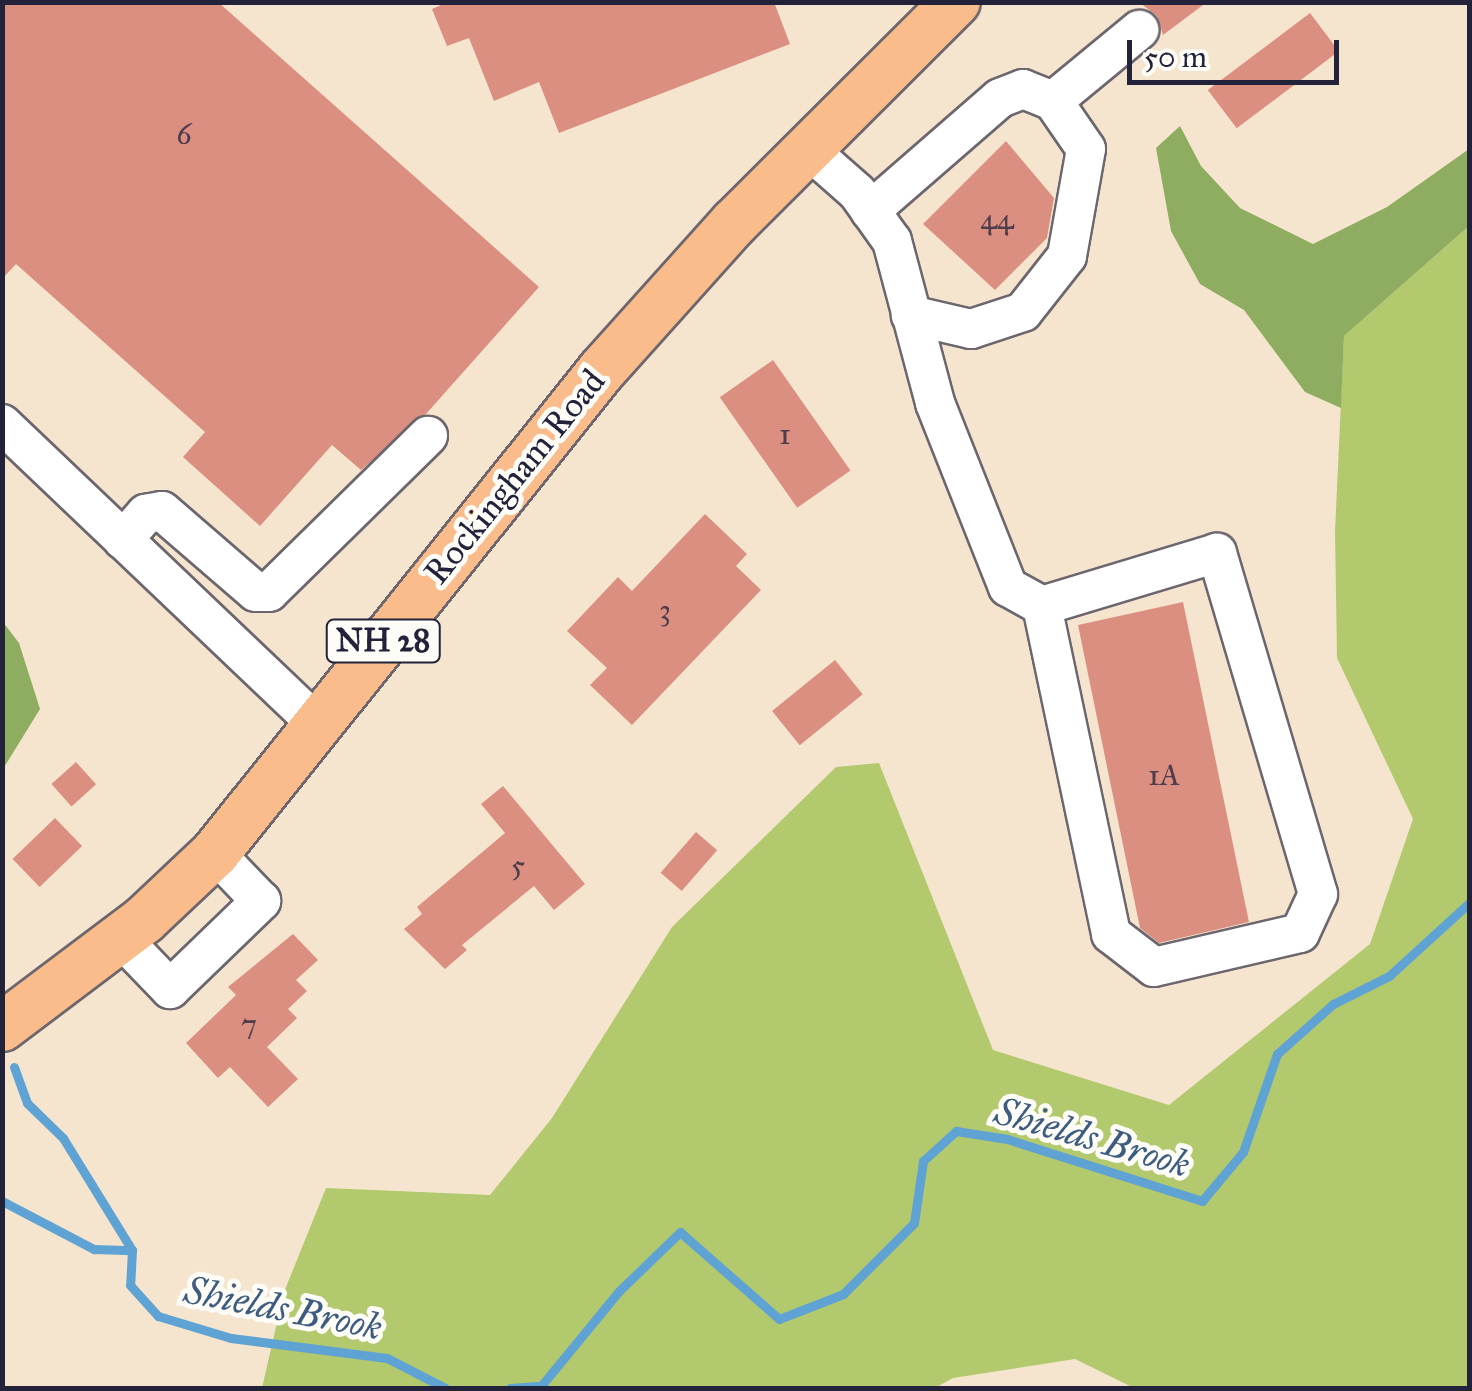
<!DOCTYPE html>
<html>
<head>
<meta charset="utf-8">
<style>
  body { margin:0 }
  #map { position:relative; width:1472px; height:1391px; overflow:hidden; background:#f6e5ce; font-family:"IM FELL Great Primer",serif }
  div>[style] { position:absolute }
  .green>* { inset:0; background:#b3c96e }
  .forest>* { inset:0; background:#8ead61 }
  .stream>* { height:9px; margin:-4.5px; padding:0 4.5px; transform-origin:4.5px; border-radius:4.5px; background:#5ea3d3 }
  .building>* { inset:0; background:#db8f81; transform-origin:0 0 }
  .roads { filter:drop-shadow(2px 0 #6c666e) drop-shadow(-2px 0 #6c666e) drop-shadow(0 2px #6c666e) drop-shadow(0 -2px #6c666e) }
  .minor>* { height:38px; margin:-19px; padding:0 19px; transform-origin:19px; border-radius:19px; background:#fff }
  .major>* { height:48px; margin:-24px; padding:0 24px; transform-origin:24px; border-radius:24px; background:#f9bc8a }
  span { translate:-50% -50%; white-space:nowrap; text-align:center; line-height:1.15; -webkit-text-stroke:10px #fdfcf7; paint-order:stroke }
  .number-label { font-size:30px; color:#503d4c }
  .number-label span { -webkit-text-stroke-width:0 }
  .shield-label span { padding:2px 8px; background:#fdfcf7; border:2px solid; border-radius:8px; -webkit-text-stroke-width:0 }
  .shield-label { font-size:32px; color:#22223b; font-weight:700 }
  .street-label { font-size:35px; color:#22223b }
  .water-label { font-size:38px; color:#3d5c7f; font-style:italic }
  .frame { position:absolute; inset:0; border:5px solid #22223b; pointer-events:none }
  .scale { position:absolute; left:1127px; top:40px; width:212px; height:45px; box-sizing:border-box; border:5px solid #22223b; border-top:0; padding-left:12px; font-size:30px; line-height:35px; white-space:nowrap; color:#22223b; -webkit-text-stroke:8px #fdfcf7; paint-order:stroke }
</style>
</head>
<body>
<div id="map">
  <div class="green">
    <div style="clip-path:polygon(1469px 226px,1469px 1388px,1134px 1388px,1075px 1359px,953px 1378px,935px 1388px,262px 1388px,284px 1292px,326px 1188px,490px 1195px,552px 1118px,672px 927px,836px 767px,879px 763px,993px 1050px,1169px 1105px,1370px 944px,1413px 819px,1337px 658px,1335px 531px,1344px 336px)"></div>
  </div>
  <div class="forest">
    <div style="clip-path:polygon(1180px 126px,1201px 166px,1240px 208px,1313px 244px,1387px 207px,1469px 149px,1469px 226px,1344px 336px,1341px 408px,1305px 392px,1244px 310px,1200px 284px,1171px 231px,1156px 148px)"></div>
    <div style="clip-path:polygon(3px 622px,19px 643px,40px 709px,3px 769px)"></div>
  </div>
  <div class="stream">
    <div style="left:14px;top:1067px;width:38px;rotate:70deg"></div>
    <div style="left:27px;top:1103px;width:50px;rotate:44.2deg"></div>
    <div style="left:63px;top:1138px;width:132px;rotate:58.4deg"></div>
    <div style="left:132px;top:1250px;width:35px;rotate:93deg"></div>
    <div style="left:130px;top:1285px;width:42px;rotate:47.9deg"></div>
    <div style="left:158px;top:1316px;width:76px;rotate:16.8deg"></div>
    <div style="left:231px;top:1338px;width:157px;rotate:7.3deg"></div>
    <div style="left:387px;top:1358px;width:65px;rotate:27.3deg"></div>
    <div style="left:2px;top:1201px;width:104px;rotate:27.6deg"></div>
    <div style="left:94px;top:1249px;width:38px;rotate:2deg"></div>
    <div style="left:510px;top:1388px;width:31px;rotate:-4deg"></div>
    <div style="left:541px;top:1386px;width:123px;rotate:-50.6deg"></div>
    <div style="left:619px;top:1291px;width:85px;rotate:-44deg"></div>
    <div style="left:680px;top:1232px;width:132px;rotate:41.3deg"></div>
    <div style="left:779px;top:1319px;width:69px;rotate:-21.3deg"></div>
    <div style="left:843px;top:1294px;width:100px;rotate:-45deg"></div>
    <div style="left:914px;top:1223px;width:63px;rotate:-81.7deg"></div>
    <div style="left:923px;top:1161px;width:45px;rotate:-42.3deg"></div>
    <div style="left:956px;top:1131px;width:52px;rotate:8.9deg"></div>
    <div style="left:1007px;top:1139px;width:205px;rotate:17.6deg"></div>
    <div style="left:1202px;top:1201px;width:64px;rotate:-50.1deg"></div>
    <div style="left:1243px;top:1152px;width:104px;rotate:-70.9deg"></div>
    <div style="left:1277px;top:1054px;width:75px;rotate:-41.8deg"></div>
    <div style="left:1333px;top:1004px;width:63px;rotate:-26.6deg"></div>
    <div style="left:1389px;top:976px;width:110px;rotate:-42.4deg"></div>
  </div>
  <div class="building">
    <div style="clip-path:polygon(2px 2px,218px 2px,539px 287px,426px 414px,361px 470px,332px 445px,260px 526px,183px 457px,205px 432px,16px 264px,2px 279px)"></div>
    <div style="clip-path:polygon(448px 2px,774px 2px,790px 44px,559px 133px,539px 82px,494px 101px,469px 38px,447px 46px,432px 9px)"></div>
    <div style="clip-path:polygon(1139px 2px,1207px 2px,1163px 35px,1157px 16px)"></div>
    <div style="left:1310px;top:13px;width:48px;height:128px;rotate:53deg"></div>
    <div style="clip-path:polygon(1006px 141px,1054px 198px,1047px 238px,995px 290px,923px 224px)"></div>
    <div style="left:773px;top:360px;width:135px;height:65px;rotate:55deg"></div>
    <div style="clip-path:polygon(705px 514px,747px 554px,736px 566px,761px 590px,632px 725px,590px 685px,607px 668px,567px 631px,618px 577px,632px 591px)"></div>
    <div style="clip-path:polygon(1183px 602px,1249px 922px,1159px 943px,1140px 928px,1078px 625px)"></div>
    <div style="left:835px;top:660px;width:44px;height:81px;rotate:51deg"></div>
    <div style="left:76px;top:762px;width:30px;height:33px;rotate:48deg"></div>
    <div style="clip-path:polygon(503px 786px,585px 884px,554px 910px,534px 886px,462px 945px,467px 950px,445px 969px,404px 929px,422px 914px,417px 907px,505px 833px,481px 804px)"></div>
    <div style="left:55px;top:818px;width:39px;height:59px;rotate:46deg"></div>
    <div style="left:696px;top:832px;width:28px;height:54px;rotate:41deg"></div>
    <div style="clip-path:polygon(293px 934px,318px 960px,296px 980px,307px 991px,288px 1009px,297px 1018px,267px 1047px,298px 1079px,268px 1107px,230px 1067px,218px 1078px,186px 1043px,236px 995px,228px 987px)"></div>
  </div>
  <div class="roads">
    <div class="minor">
      <div style="left:1053px;top:101px;width:112px;rotate:-39.5deg"></div>
      <div style="left:808px;top:149px;width:65px;rotate:41.3deg"></div>
      <div style="left:857px;top:192px;width:60px;rotate:54.5deg"></div>
      <div style="left:892px;top:241px;width:168px;rotate:75.1deg"></div>
      <div style="left:935px;top:403px;width:198px;rotate:68.4deg"></div>
      <div style="left:1008px;top:587px;width:39px;rotate:29deg"></div>
      <div style="left:1042px;top:606px;width:335px;rotate:78.1deg"></div>
      <div style="left:1111px;top:934px;width:54px;rotate:37.5deg"></div>
      <div style="left:1154px;top:967px;width:150px;rotate:-13.1deg"></div>
      <div style="left:1300px;top:933px;width:43px;rotate:-65.2deg"></div>
      <div style="left:1318px;top:894px;width:356px;rotate:-106.5deg"></div>
      <div style="left:1217px;top:553px;width:183px;rotate:163.2deg"></div>
      <div style="left:870px;top:211px;width:172px;rotate:-41deg"></div>
      <div style="left:1000px;top:98px;width:25px;rotate:-21deg"></div>
      <div style="left:1023px;top:89px;width:32px;rotate:22deg"></div>
      <div style="left:1053px;top:101px;width:58px;rotate:55.5deg"></div>
      <div style="left:1086px;top:149px;width:109px;rotate:100.1deg"></div>
      <div style="left:1067px;top:256px;width:71px;rotate:128.2deg"></div>
      <div style="left:1023px;top:312px;width:55px;rotate:161.9deg"></div>
      <div style="left:971px;top:329px;width:62px;rotate:-166.9deg"></div>
      <div style="left:2px;top:424px;width:438px;rotate:43.6deg"></div>
      <div style="left:123px;top:540px;width:35px;rotate:-49deg"></div>
      <div style="left:146px;top:514px;width:16px;rotate:-11deg"></div>
      <div style="left:162px;top:511px;width:124px;rotate:40.8deg"></div>
      <div style="left:256px;top:592px;width:13px"></div>
      <div style="left:269px;top:592px;width:223px;rotate:-44.5deg"></div>
      <div style="left:121px;top:938px;width:71px;rotate:46.1deg"></div>
      <div style="left:170px;top:989px;width:127px;rotate:-44deg"></div>
      <div style="left:261px;top:901px;width:66px;rotate:-133.8deg"></div>
    </div>
    <div class="major">
      <div style="left:2px;top:1027px;width:178px;rotate:-37deg"></div>
      <div style="left:144px;top:920px;width:98px;rotate:-43.3deg"></div>
      <div style="left:215px;top:853px;width:619px;rotate:-51.3deg"></div>
      <div style="left:602px;top:370px;width:198px;rotate:-48.1deg"></div>
      <div style="left:734px;top:223px;width:313px;rotate:-44.9deg"></div>
    </div>
  </div>
  <div class="number-label">
    <span style="left:184px;top:134px">6</span>
    <span style="left:997px;top:219px">44</span>
    <span style="left:785px;top:434px">1</span>
    <span style="left:665px;top:610px">3</span>
    <span style="left:1164px;top:775px">1A</span>
    <span style="left:518px;top:865px">5</span>
    <span style="left:249px;top:1024px">7</span>
  </div>
  <div class="shield-label">
    <span style="left:383px;top:641px">NH 28</span>
  </div>
  <div class="street-label">
    <span style="left:515px;top:477px;rotate:-51deg">Rockingham Road</span>
  </div>
  <div class="water-label">
    <span style="left:1092px;top:1138px;rotate:16deg">Shields Brook</span>
    <span style="left:283px;top:1309px;rotate:11deg">Shields Brook</span>
  </div>
  <div class="frame"></div>
  <div class="scale">50 m</div>
</div>
</body>
</html>
